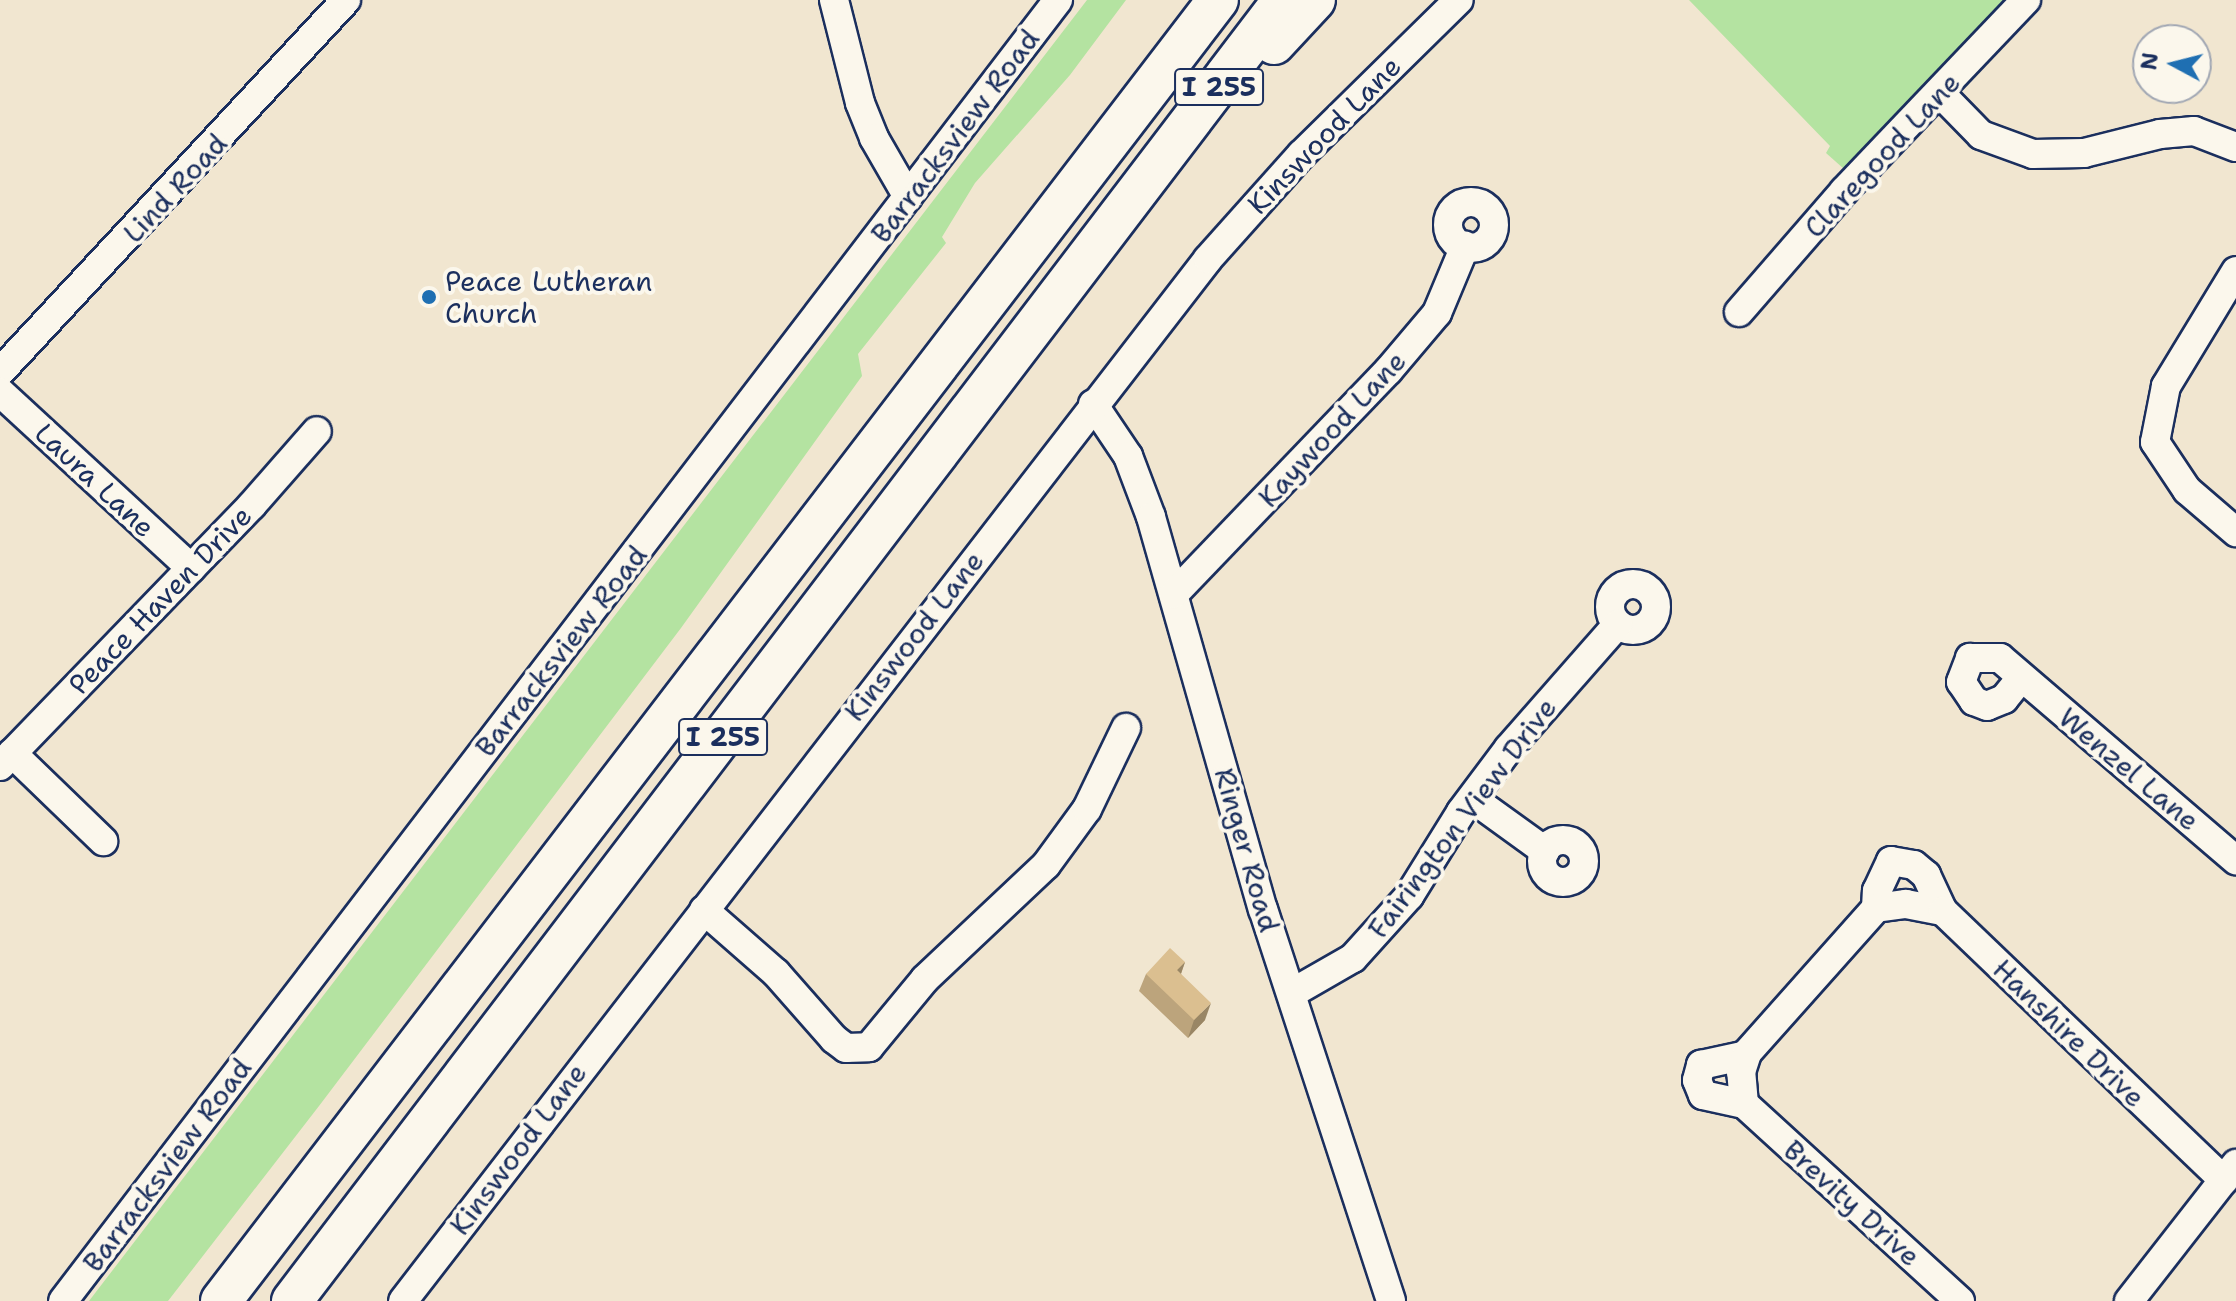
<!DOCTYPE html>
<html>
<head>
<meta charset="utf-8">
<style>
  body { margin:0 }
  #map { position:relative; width:2236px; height:1301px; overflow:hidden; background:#f1e6d0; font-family:"Shantell Sans",sans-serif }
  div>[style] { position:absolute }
  .green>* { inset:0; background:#b4e3a1 }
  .roads { filter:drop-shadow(2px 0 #1b2f5e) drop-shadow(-2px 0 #1b2f5e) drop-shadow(0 2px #1b2f5e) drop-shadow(0 -2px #1b2f5e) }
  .minor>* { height:28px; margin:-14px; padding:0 14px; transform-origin:14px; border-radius:14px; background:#fbf7ec }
  .minor>.ring { margin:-14px; padding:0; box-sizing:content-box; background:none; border:28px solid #fbf7ec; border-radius:50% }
  .highway>* { height:40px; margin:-20px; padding:0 20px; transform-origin:20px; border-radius:20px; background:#fbf7ec }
  .wall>* { inset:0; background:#bca47c }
  .shaded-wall>* { inset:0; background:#998665 }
  .building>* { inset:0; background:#dbbf90 }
  .dots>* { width:22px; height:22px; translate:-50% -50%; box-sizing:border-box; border:4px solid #fbf7ec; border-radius:50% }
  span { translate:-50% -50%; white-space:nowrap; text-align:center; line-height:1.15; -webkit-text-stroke:8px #fbf7ec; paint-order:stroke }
  .shield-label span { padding:2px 6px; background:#fbf7ec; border:2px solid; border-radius:6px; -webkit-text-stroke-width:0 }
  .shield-label { font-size:26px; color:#1b2f5e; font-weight:700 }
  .street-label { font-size:28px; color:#1b2f5e }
  .poi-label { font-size:28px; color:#1b2f5e }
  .left { translate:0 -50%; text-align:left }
  .north { position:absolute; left:2132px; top:24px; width:80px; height:80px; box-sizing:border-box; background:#fbf7ec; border:2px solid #a1a7b3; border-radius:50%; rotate:277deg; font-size:22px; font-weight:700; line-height:32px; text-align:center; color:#1b2f5e }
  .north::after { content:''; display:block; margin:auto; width:28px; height:36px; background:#1f6fb2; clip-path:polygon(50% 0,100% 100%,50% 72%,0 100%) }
</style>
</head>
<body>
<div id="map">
  <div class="green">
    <div style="clip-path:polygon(1087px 0,1126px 0,1070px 75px,975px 183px,942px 237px,946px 243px,858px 354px,862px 376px,681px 628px,319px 1106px,168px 1301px,89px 1301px)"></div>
    <div style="clip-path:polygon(1689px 0,2005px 0,1844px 169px,1826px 153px,1830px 146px)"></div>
  </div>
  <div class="roads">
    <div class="minor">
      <div style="left:834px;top:0;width:106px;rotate:75.8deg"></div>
      <div style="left:860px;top:103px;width:38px;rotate:68deg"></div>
      <div style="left:874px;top:138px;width:68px;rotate:60deg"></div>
      <div style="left:1941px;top:94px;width:57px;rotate:45.7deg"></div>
      <div style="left:1981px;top:135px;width:55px;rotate:20.1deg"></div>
      <div style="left:2033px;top:154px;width:51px;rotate:-1.1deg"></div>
      <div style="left:2084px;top:153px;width:78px;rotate:-14deg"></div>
      <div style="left:2160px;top:134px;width:34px;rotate:-5deg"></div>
      <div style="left:2194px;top:131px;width:45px;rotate:20.9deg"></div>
      <div class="ring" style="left:1448px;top:202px;width:18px;height:18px"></div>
      <div style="left:2236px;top:271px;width:135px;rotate:121.3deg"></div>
      <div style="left:2166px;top:386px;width:57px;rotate:101.1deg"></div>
      <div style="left:2155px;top:442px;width:58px;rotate:56.3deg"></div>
      <div style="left:2187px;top:490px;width:65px;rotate:40.6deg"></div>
      <div style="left:1739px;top:312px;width:160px;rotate:-49deg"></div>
      <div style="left:1844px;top:191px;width:264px;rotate:-46.4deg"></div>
      <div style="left:0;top:372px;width:508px;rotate:-47.07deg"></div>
      <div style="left:0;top:392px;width:260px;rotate:42.7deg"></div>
      <div style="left:1093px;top:404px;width:63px;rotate:56.1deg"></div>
      <div style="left:1128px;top:456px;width:65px;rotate:69.3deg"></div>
      <div style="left:1151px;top:517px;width:408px;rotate:74.1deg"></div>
      <div style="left:1263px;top:909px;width:412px;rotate:71.9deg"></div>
      <div class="ring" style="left:1610px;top:584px;width:18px;height:18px"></div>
      <div style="left:1174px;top:594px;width:309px;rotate:-46.2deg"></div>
      <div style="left:1388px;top:371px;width:76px;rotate:-49.8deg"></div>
      <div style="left:1437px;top:313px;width:73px;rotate:-67.3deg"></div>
      <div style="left:2021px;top:678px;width:27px;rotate:129deg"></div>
      <div style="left:2004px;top:699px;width:18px;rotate:158deg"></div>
      <div style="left:1987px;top:706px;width:14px;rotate:-159deg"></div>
      <div style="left:1974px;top:701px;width:23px;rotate:-124deg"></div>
      <div style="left:1961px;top:682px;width:26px;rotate:-69deg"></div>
      <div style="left:1970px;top:658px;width:30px"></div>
      <div style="left:2000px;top:658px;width:311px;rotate:40.6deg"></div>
      <div style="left:12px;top:753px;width:127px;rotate:44deg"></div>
      <div style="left:0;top:766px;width:363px;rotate:-46deg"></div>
      <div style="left:252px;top:505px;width:98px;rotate:-48.7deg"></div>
      <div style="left:1473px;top:799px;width:89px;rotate:35.8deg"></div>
      <div class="ring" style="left:1542px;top:840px;width:14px;height:14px"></div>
      <div style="left:1876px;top:908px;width:17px;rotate:-87deg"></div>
      <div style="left:1877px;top:891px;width:33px;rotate:-65deg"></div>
      <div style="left:1891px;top:861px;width:23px;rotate:10deg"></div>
      <div style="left:1914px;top:865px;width:16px;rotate:40deg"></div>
      <div style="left:1926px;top:875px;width:40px;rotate:65deg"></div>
      <div style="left:704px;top:910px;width:96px;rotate:41.2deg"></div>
      <div style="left:776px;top:973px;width:88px;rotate:48.7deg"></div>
      <div style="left:834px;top:1039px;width:15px;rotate:37deg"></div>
      <div style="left:846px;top:1048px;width:23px;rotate:-2deg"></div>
      <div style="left:869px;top:1047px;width:88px;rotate:-50.5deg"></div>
      <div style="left:925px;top:979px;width:166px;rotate:-43.3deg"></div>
      <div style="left:1046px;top:865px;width:69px;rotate:-53.8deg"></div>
      <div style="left:1087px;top:809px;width:90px;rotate:-64.3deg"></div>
      <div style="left:1292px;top:993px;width:70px;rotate:-29.8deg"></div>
      <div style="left:1353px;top:958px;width:84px;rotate:-47.9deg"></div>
      <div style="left:1409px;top:896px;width:99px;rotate:-58.2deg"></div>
      <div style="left:1461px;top:812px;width:80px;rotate:-53.1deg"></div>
      <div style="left:1509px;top:748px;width:165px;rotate:-48.7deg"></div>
      <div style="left:1744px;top:1104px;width:42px;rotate:-167.6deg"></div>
      <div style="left:1703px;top:1095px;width:16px;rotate:-112deg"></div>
      <div style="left:1697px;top:1080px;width:16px;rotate:-75deg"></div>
      <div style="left:1701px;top:1065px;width:46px;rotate:-12.5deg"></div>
      <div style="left:63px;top:1301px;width:1638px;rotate:-52.59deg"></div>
      <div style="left:403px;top:1301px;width:1317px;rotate:-52.31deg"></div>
      <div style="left:1208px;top:259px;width:140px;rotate:-48.2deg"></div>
      <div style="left:1301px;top:155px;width:221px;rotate:-44.5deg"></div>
      <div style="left:1960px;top:1301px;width:292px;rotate:-137.6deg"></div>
      <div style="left:1744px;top:1104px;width:32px;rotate:-95deg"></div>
      <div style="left:1741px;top:1072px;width:20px;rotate:-72deg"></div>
      <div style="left:1747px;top:1053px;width:194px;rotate:-48.3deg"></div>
      <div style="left:1876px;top:908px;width:30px;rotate:-8deg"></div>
      <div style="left:1906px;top:904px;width:38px;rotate:11deg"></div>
      <div style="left:1943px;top:911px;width:389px;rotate:43.8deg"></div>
      <div style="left:2129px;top:1301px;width:174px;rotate:-52deg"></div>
    </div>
    <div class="highway">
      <div style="left:1274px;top:44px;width:60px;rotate:-47deg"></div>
      <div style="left:221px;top:1301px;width:1639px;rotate:-52.54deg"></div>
      <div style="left:292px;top:1301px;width:1635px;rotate:-52.7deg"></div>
    </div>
  </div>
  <div class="wall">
    <div style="clip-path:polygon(1185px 962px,1181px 974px,1205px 1020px,1188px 1038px,1139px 991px,1146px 974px)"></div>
  </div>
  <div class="shaded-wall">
    <div style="clip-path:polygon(1185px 962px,1179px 979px,1177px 970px)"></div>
    <div style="clip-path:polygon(1211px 1003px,1205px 1020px,1188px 1038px,1194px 1020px)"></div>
  </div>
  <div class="building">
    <div style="clip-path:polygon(1170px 948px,1185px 962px,1177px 970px,1211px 1003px,1194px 1020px,1146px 974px)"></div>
  </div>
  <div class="dots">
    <div style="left:429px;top:297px;background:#1f6fb2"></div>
  </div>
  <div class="shield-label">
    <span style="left:1219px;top:87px">I 255</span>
    <span style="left:723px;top:737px">I 255</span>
  </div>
  <div class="street-label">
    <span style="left:1324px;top:135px;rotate:-46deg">Kinswood Lane</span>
    <span style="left:955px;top:136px;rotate:-53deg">Barracksview Road</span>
    <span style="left:1882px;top:155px;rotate:-47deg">Claregood Lane</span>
    <span style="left:175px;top:188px;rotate:-47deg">Lind Road</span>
    <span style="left:1332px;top:429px;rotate:-47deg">Kaywood Lane</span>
    <span style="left:95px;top:480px;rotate:43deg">Laura Lane</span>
    <span style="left:160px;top:600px;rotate:-46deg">Peace Haven Drive</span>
    <span style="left:914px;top:636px;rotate:-52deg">Kinswood Lane</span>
    <span style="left:561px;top:651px;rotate:-52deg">Barracksview Road</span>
    <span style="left:2129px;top:769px;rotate:40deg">Wenzel Lane</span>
    <span style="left:1462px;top:818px;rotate:-53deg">Fairington View Drive</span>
    <span style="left:1247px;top:850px;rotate:74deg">Ringer Road</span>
    <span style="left:2069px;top:1033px;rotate:44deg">Hanshire Drive</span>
    <span style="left:518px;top:1149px;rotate:-53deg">Kinswood Lane</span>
    <span style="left:167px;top:1165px;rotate:-53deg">Barracksview Road</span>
    <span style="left:1852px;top:1203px;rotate:42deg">Brevity Drive</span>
  </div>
  <div class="poi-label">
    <span class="left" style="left:445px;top:297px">Peace Lutheran<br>Church</span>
  </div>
  <div class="north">N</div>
</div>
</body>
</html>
